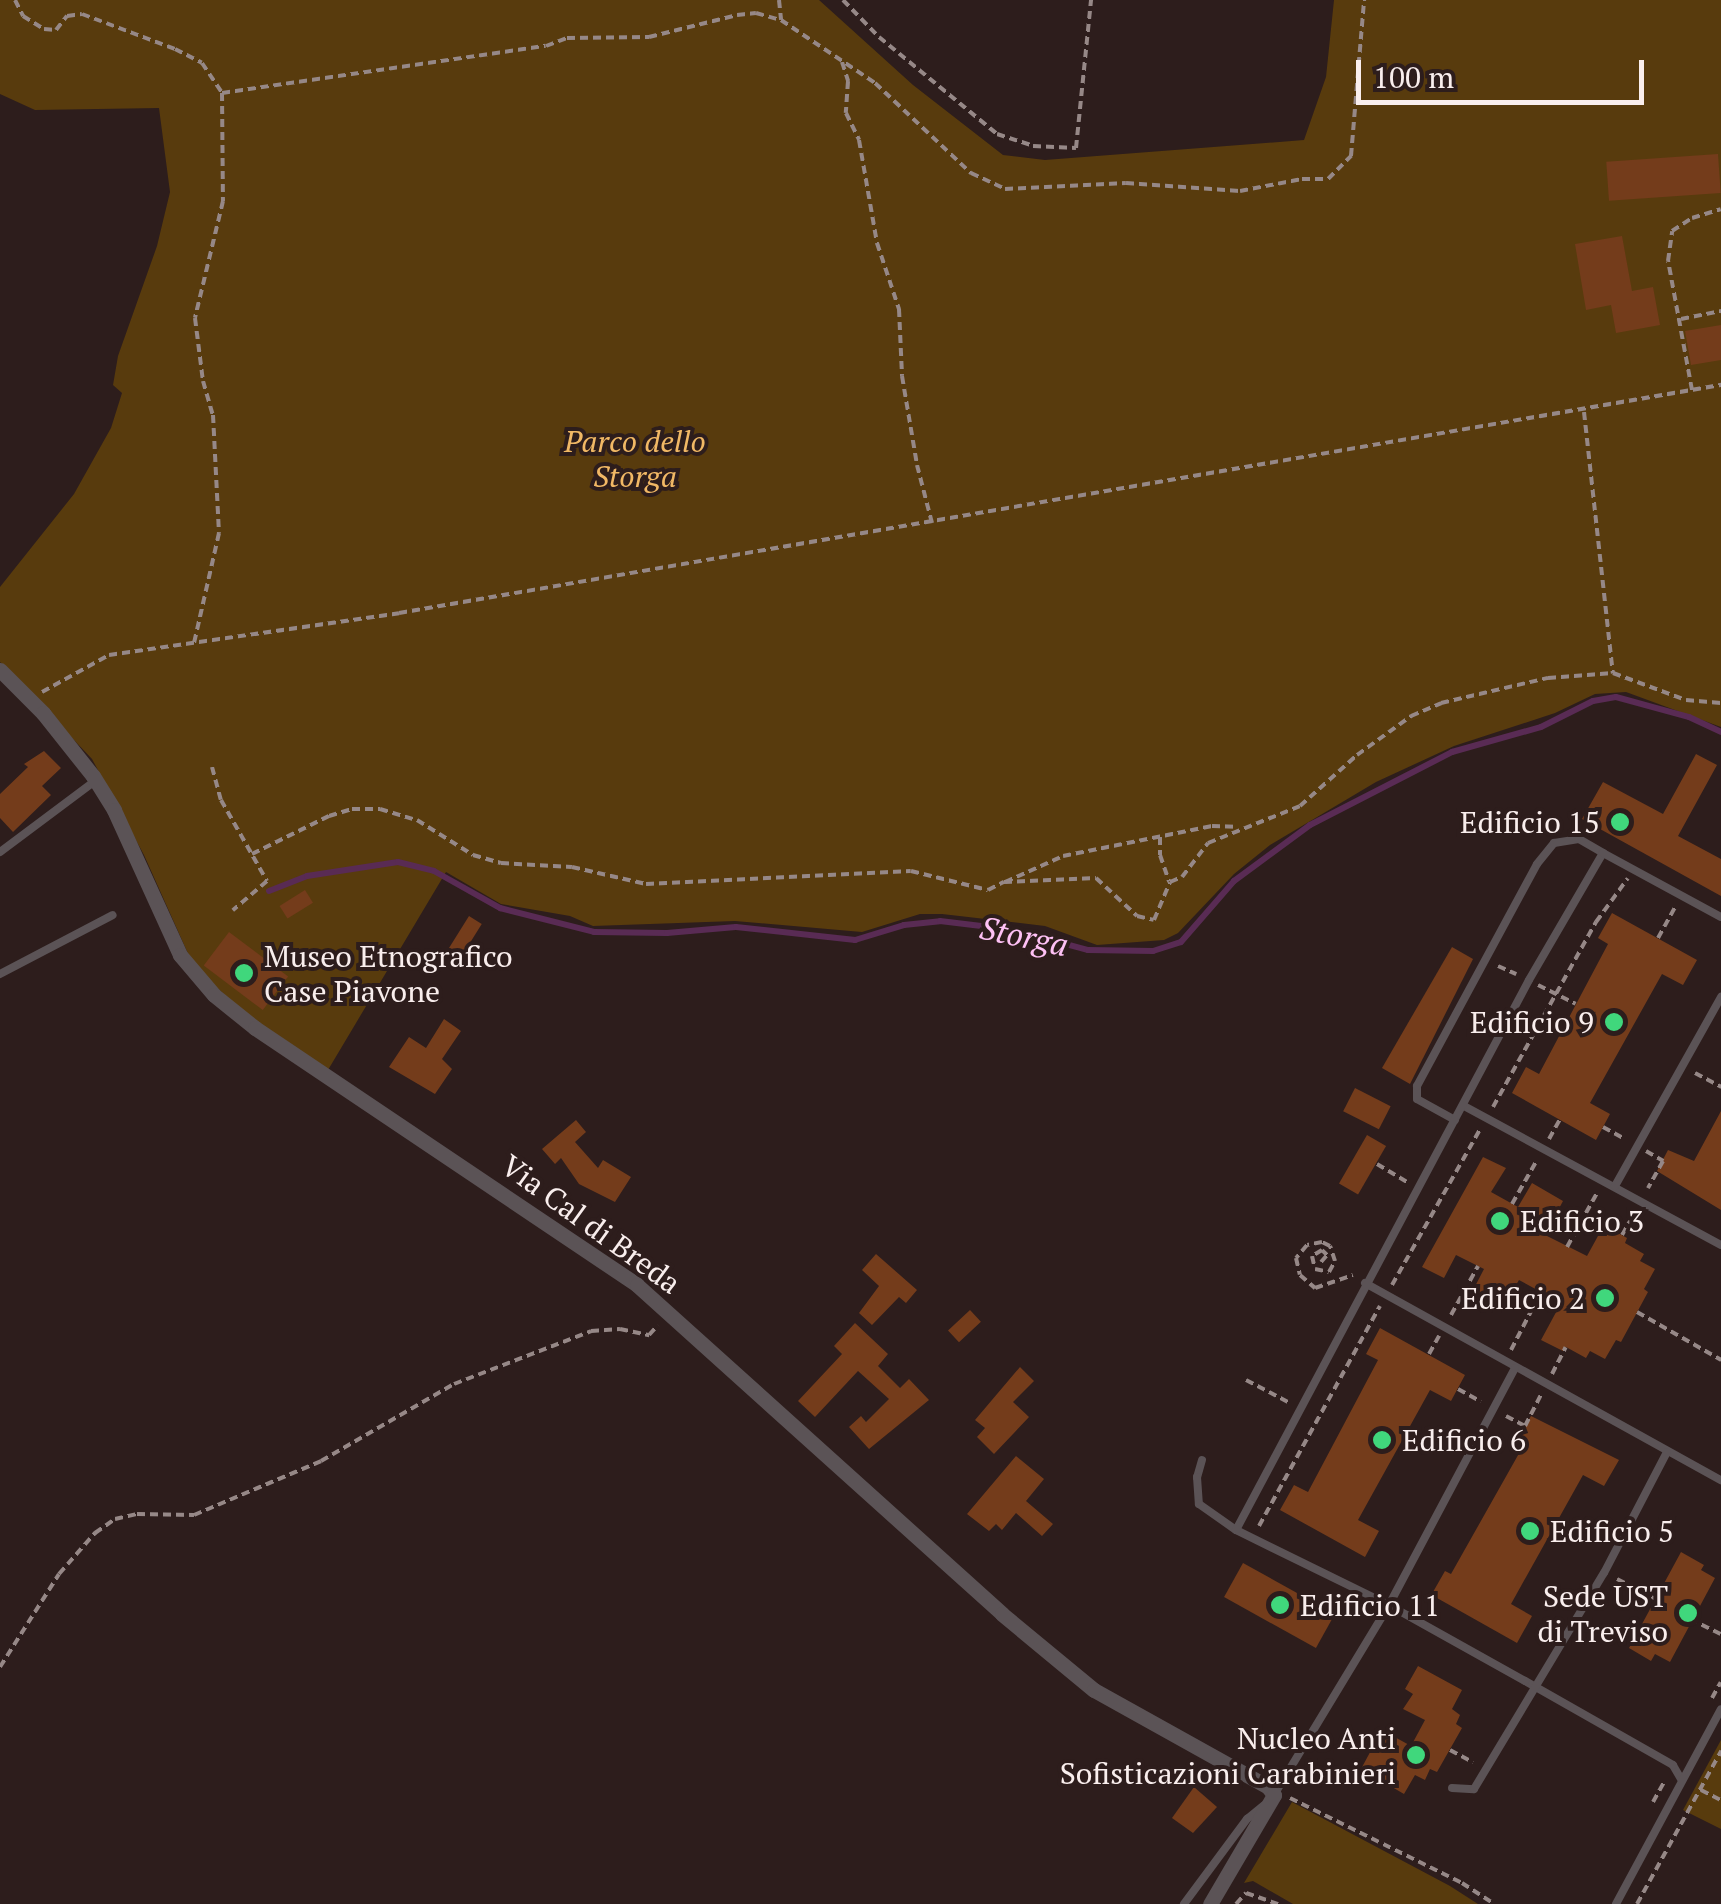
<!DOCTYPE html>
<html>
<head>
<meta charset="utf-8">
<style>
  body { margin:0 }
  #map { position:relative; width:1721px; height:1904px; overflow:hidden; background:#2d1d1c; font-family:"PT Serif",serif }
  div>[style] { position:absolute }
  .green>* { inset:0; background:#583b0d }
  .stream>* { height:6px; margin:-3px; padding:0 3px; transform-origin:3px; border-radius:3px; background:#592b54 }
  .building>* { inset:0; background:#743c1b; transform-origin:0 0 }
  .path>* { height:4px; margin-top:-2px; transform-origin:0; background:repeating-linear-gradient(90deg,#968887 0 8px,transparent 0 13px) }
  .service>* { height:8px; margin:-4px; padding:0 4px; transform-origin:4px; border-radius:4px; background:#5b5356 }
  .minor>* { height:15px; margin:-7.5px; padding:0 7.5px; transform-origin:7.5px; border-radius:7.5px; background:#5b5356 }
  .dots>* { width:28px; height:28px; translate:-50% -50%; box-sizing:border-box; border:5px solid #2d1d1c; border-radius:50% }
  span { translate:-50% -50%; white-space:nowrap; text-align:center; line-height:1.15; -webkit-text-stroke:8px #2d1d1c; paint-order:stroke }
  .park-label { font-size:30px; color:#f1b865; font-style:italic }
  .poi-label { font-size:30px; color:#f9eeed }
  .right { translate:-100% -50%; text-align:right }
  .left { translate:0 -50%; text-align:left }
  .street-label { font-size:30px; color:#f9eeed }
  .water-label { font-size:32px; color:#fec1f5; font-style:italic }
  .scale { position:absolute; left:1356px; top:60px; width:288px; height:45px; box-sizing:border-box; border:5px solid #f9eeed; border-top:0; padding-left:12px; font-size:30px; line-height:35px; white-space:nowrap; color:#f9eeed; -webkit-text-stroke:8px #2d1d1c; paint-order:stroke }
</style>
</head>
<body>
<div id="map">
  <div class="green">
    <div style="clip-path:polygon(0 0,819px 0,913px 85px,1003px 155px,1045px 160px,1304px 140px,1326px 77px,1334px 0,1721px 0,1721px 727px,1626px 692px,1595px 694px,1555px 713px,1454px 746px,1376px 782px,1270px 845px,1234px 874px,1178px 933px,1164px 940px,1097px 945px,1045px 926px,942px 914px,920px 914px,862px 932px,735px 921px,593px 926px,570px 916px,501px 904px,446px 872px,328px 1070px,257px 1024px,194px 967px,144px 855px,92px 759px,0 662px,0 587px,74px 494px,111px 428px,122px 393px,113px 385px,118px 356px,157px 246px,170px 192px,159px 108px,35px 110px,0 94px)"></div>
    <div style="clip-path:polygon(1721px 1740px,1721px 1829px,1683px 1810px)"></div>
    <div style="clip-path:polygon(1292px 1802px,1450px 1886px,1478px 1904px,1293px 1904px,1253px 1881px,1244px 1883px)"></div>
  </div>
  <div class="stream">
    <div style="left:269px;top:891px;width:41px;rotate:-21.5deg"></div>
    <div style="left:307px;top:876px;width:92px;rotate:-8.7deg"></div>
    <div style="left:398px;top:862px;width:37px;rotate:14deg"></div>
    <div style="left:434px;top:871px;width:76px;rotate:29.3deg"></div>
    <div style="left:500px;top:908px;width:97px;rotate:14.3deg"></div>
    <div style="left:594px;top:932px;width:73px;rotate:0.8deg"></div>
    <div style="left:667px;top:933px;width:69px;rotate:-5deg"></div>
    <div style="left:736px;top:927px;width:120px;rotate:6.2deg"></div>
    <div style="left:855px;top:940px;width:51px;rotate:-17deg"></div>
    <div style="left:904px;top:925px;width:36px;rotate:-6deg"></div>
    <div style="left:940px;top:921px;width:75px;rotate:6.9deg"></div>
    <div style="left:1014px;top:930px;width:77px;rotate:15.1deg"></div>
    <div style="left:1088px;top:950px;width:65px;rotate:0.9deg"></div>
    <div style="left:1153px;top:951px;width:29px;rotate:-18deg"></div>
    <div style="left:1181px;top:942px;width:81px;rotate:-49deg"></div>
    <div style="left:1234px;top:881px;width:94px;rotate:-36.4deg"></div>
    <div style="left:1310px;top:825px;width:160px;rotate:-27.2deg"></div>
    <div style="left:1452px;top:752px;width:92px;rotate:-15.7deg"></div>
    <div style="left:1541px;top:727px;width:58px;rotate:-26.6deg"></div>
    <div style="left:1593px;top:701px;width:23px;rotate:-10deg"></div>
    <div style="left:1616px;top:697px;width:76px;rotate:15.3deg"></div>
    <div style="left:1689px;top:717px;width:35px;rotate:25deg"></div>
  </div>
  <div class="building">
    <div style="left:1718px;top:154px;width:39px;height:112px;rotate:86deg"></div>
    <div style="clip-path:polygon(1622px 236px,1632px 291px,1653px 287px,1660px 325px,1616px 333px,1611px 305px,1586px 310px,1575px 244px)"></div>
    <div style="clip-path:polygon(1721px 325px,1721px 360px,1691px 365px,1685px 331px)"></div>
    <div style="clip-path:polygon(44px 751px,61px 768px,42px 786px,51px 795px,13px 832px,0 818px,0 794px,28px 767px,24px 764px)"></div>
    <div style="clip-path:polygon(1696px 754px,1717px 765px,1678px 836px,1721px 859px,1721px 896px,1582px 819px,1603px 782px,1663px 814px)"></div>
    <div style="left:305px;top:890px;width:15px;height:30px;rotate:58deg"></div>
    <div style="clip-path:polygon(1612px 913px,1697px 960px,1683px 985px,1662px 974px,1590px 1103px,1610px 1114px,1596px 1140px,1512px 1093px,1526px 1067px,1539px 1074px,1608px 944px,1598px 938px)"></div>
    <div style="left:469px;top:916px;width:15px;height:38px;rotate:32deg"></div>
    <div style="left:229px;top:932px;width:74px;height:42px;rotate:37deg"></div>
    <div style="clip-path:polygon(1452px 947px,1473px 959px,1410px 1084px,1382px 1068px)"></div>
    <div style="clip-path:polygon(444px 1019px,461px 1031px,442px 1059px,452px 1069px,435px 1094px,389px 1067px,409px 1037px,426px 1048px)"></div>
    <div style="left:1355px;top:1088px;width:40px;height:26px;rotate:27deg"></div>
    <div style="clip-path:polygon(1721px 1111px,1721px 1210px,1657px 1171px,1668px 1150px,1694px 1161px)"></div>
    <div style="clip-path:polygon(576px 1120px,586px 1132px,575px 1142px,598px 1168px,603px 1160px,631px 1177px,615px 1202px,579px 1184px,561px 1158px,555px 1164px,542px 1149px)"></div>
    <div style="left:1367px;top:1135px;width:22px;height:56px;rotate:30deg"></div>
    <div style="clip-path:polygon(1483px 1157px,1506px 1168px,1491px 1192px,1518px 1207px,1532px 1183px,1563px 1201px,1545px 1235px,1587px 1256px,1604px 1225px,1627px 1238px,1625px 1243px,1644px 1254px,1640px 1261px,1655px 1269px,1644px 1289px,1648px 1292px,1621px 1342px,1616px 1340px,1605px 1359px,1590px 1351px,1586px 1358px,1566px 1347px,1563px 1351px,1541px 1340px,1561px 1303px,1519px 1280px,1501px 1310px,1471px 1294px,1484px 1269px,1456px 1255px,1444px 1278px,1422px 1267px)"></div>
    <div style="clip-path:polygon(876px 1254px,917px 1290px,906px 1303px,899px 1297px,872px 1325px,859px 1313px,879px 1286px,862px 1270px)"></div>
    <div style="left:970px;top:1310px;width:16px;height:30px;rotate:47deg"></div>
    <div style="clip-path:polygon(855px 1323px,888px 1354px,878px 1366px,900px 1388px,909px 1379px,929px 1400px,869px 1449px,849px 1427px,861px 1416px,866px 1422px,889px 1399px,858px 1371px,815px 1417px,798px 1401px,842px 1354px,834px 1346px)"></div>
    <div style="clip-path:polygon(1380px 1328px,1465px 1375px,1451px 1401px,1430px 1390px,1358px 1520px,1379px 1531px,1365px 1557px,1280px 1510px,1294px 1485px,1308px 1492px,1378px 1360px,1366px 1354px)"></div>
    <div style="clip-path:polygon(1020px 1367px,1034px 1381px,1013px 1402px,1029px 1417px,994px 1454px,977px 1437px,985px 1428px,975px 1420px)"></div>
    <div style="clip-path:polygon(1531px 1416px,1619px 1460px,1604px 1486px,1583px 1475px,1511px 1604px,1532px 1616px,1517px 1643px,1437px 1598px,1433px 1592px,1445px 1571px,1451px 1574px,1526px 1441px,1519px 1437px)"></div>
    <div style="clip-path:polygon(1016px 1456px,1044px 1479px,1026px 1501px,1053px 1524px,1042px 1536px,1016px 1513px,1002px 1530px,996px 1524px,989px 1531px,967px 1514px)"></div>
    <div style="clip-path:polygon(1681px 1552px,1704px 1565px,1701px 1570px,1715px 1578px,1670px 1662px,1655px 1654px,1651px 1661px,1629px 1648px)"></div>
    <div style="left:1243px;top:1563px;width:105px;height:39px;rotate:29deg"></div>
    <div style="clip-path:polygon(1418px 1666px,1462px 1690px,1452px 1709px,1460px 1715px,1456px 1724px,1462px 1728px,1437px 1772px,1430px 1769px,1425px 1780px,1415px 1775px,1404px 1794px,1361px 1769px,1382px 1730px,1411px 1746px,1425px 1720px,1403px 1709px,1413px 1694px,1405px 1689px)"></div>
    <div style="clip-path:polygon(1194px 1787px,1217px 1807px,1193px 1833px,1172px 1818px)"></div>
  </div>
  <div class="path">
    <div style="left:15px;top:0;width:18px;rotate:63deg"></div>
    <div style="left:23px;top:16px;width:25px;rotate:32deg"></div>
    <div style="left:44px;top:29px;width:12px;rotate:5deg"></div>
    <div style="left:56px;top:30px;width:18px;rotate:-52deg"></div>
    <div style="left:67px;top:16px;width:15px;rotate:-8deg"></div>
    <div style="left:82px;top:14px;width:99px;rotate:20.6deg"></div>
    <div style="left:175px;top:49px;width:30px;rotate:27deg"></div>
    <div style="left:202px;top:63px;width:36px;rotate:56deg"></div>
    <div style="left:222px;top:93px;width:108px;rotate:89.5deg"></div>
    <div style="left:223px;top:201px;width:120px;rotate:103.5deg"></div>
    <div style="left:195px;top:318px;width:64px;rotate:82.8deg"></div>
    <div style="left:203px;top:381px;width:35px;rotate:74deg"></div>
    <div style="left:213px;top:415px;width:118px;rotate:87.1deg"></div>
    <div style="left:219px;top:533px;width:113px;rotate:102.8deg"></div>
    <div style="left:779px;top:0;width:20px;rotate:84deg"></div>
    <div style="left:781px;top:20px;width:113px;rotate:33.8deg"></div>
    <div style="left:875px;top:83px;width:132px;rotate:43.2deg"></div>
    <div style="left:971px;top:173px;width:38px;rotate:25deg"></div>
    <div style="left:1005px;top:189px;width:121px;rotate:-2.8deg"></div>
    <div style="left:1126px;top:183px;width:114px;rotate:4deg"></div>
    <div style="left:1240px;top:191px;width:63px;rotate:-11deg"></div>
    <div style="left:1302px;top:179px;width:26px"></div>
    <div style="left:1328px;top:179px;width:33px;rotate:-45deg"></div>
    <div style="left:1351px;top:156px;width:157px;rotate:-85.2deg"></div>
    <div style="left:843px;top:0;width:52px;rotate:45.8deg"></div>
    <div style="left:879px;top:37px;width:153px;rotate:39.4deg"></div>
    <div style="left:997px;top:134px;width:38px;rotate:18deg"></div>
    <div style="left:1033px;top:146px;width:43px;rotate:2.7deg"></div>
    <div style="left:1076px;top:148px;width:149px;rotate:-84.2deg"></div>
    <div style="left:842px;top:62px;width:20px;rotate:72deg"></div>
    <div style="left:848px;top:81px;width:32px;rotate:94deg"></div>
    <div style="left:846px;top:113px;width:30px;rotate:64deg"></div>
    <div style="left:859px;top:140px;width:105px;rotate:80.1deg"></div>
    <div style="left:877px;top:243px;width:70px;rotate:71.6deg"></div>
    <div style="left:899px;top:309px;width:67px;rotate:87.4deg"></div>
    <div style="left:902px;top:376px;width:90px;rotate:80.4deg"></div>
    <div style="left:917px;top:465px;width:60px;rotate:75.5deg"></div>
    <div style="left:222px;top:93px;width:327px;rotate:-8.3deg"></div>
    <div style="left:546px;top:46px;width:22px;rotate:-21deg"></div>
    <div style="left:567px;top:38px;width:82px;rotate:-0.7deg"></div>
    <div style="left:649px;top:37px;width:91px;rotate:-14deg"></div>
    <div style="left:737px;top:15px;width:19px;rotate:-6deg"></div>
    <div style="left:756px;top:13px;width:26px;rotate:16deg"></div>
    <div style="left:1681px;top:319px;width:41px;rotate:-11.3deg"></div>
    <div style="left:1692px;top:390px;width:131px;rotate:-100.5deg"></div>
    <div style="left:1668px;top:261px;width:30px;rotate:-82deg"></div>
    <div style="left:1672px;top:231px;width:24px;rotate:-33deg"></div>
    <div style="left:1692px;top:218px;width:30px;rotate:-17deg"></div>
    <div style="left:1584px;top:412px;width:263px;rotate:83.7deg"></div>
    <div style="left:42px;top:692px;width:77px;rotate:-28.9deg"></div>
    <div style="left:109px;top:655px;width:293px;rotate:-8.2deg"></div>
    <div style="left:399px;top:613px;width:1342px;rotate:-9.79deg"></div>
    <div style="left:212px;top:767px;width:34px;rotate:75deg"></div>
    <div style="left:221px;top:800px;width:93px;rotate:60.4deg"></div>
    <div style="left:267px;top:881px;width:45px;rotate:139.5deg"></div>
    <div style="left:1160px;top:837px;width:18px;rotate:90deg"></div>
    <div style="left:1160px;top:855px;width:28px;rotate:71deg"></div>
    <div style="left:252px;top:854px;width:86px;rotate:-26.3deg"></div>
    <div style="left:329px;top:816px;width:24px;rotate:-17deg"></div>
    <div style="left:352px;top:809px;width:28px"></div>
    <div style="left:380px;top:809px;width:39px;rotate:17deg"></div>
    <div style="left:417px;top:820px;width:66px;rotate:32deg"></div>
    <div style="left:473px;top:855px;width:29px;rotate:16deg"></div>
    <div style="left:501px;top:863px;width:71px;rotate:3.2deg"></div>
    <div style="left:572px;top:867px;width:76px;rotate:12.9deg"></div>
    <div style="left:646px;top:884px;width:265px;rotate:-2.8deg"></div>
    <div style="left:911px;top:871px;width:79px;rotate:13.9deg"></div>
    <div style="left:988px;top:890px;width:18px;rotate:-27deg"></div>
    <div style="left:1004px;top:882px;width:92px;rotate:-2.5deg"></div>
    <div style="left:1096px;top:878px;width:56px;rotate:42.8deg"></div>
    <div style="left:1137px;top:916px;width:17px;rotate:13deg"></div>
    <div style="left:1154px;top:920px;width:41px;rotate:-67.2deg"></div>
    <div style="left:1170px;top:882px;width:13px;rotate:-23deg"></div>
    <div style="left:1182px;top:877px;width:43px;rotate:-52.6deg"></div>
    <div style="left:1208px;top:843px;width:99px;rotate:-21.9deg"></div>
    <div style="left:1300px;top:806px;width:76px;rotate:-41.8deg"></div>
    <div style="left:1357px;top:755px;width:67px;rotate:-35.8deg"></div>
    <div style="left:1411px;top:716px;width:33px;rotate:-23deg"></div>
    <div style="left:1441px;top:703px;width:110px;rotate:-13.2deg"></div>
    <div style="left:1548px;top:678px;width:65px;rotate:-4.4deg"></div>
    <div style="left:1613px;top:673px;width:78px;rotate:20.3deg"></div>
    <div style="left:1686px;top:700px;width:35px;rotate:5deg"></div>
    <div style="left:1005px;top:882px;width:64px;rotate:-24.1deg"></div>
    <div style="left:1063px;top:856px;width:152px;rotate:-11.4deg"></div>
    <div style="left:1212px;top:826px;width:24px;rotate:2deg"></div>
    <div style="left:1658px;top:938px;width:35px;rotate:-61deg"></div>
    <div style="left:1498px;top:966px;width:20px;rotate:24deg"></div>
    <div style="left:1538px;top:985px;width:42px;rotate:26.6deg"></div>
    <div style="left:1695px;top:1073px;width:30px;rotate:28deg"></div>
    <div style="left:1493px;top:1107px;width:212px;rotate:-60.9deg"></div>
    <div style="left:1596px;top:922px;width:54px;rotate:-54deg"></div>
    <div style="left:1603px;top:1127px;width:25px;rotate:29deg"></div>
    <div style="left:1549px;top:1139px;width:23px;rotate:-61deg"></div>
    <div style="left:1646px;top:1151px;width:20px;rotate:30deg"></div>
    <div style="left:1663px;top:1161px;width:31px;rotate:119deg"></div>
    <div style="left:1377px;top:1164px;width:35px;rotate:31deg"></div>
    <div style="left:1512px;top:1204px;width:51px;rotate:-60.4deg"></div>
    <div style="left:1622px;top:1235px;width:24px;rotate:-60deg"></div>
    <div style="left:1567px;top:1247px;width:62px;rotate:-60.9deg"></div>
    <div style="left:1321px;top:1262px;width:9px;rotate:-49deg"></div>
    <div style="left:1327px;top:1255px;width:7px;rotate:-135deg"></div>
    <div style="left:1322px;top:1250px;width:12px;rotate:149deg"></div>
    <div style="left:1312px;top:1256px;width:13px;rotate:77deg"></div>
    <div style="left:1315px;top:1269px;width:14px;rotate:12deg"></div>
    <div style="left:1329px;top:1272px;width:13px;rotate:-61deg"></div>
    <div style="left:1335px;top:1261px;width:16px;rotate:-108deg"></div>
    <div style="left:1330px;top:1246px;width:9px;rotate:-153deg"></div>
    <div style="left:1322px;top:1242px;width:15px;rotate:169deg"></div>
    <div style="left:1307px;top:1245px;width:17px;rotate:130deg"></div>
    <div style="left:1296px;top:1258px;width:17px;rotate:77deg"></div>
    <div style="left:1300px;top:1275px;width:20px;rotate:41deg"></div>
    <div style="left:1315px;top:1288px;width:40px;rotate:-18.9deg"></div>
    <div style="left:1392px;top:1285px;width:180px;rotate:-60.5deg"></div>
    <div style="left:1637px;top:1312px;width:97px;rotate:29.7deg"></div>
    <div style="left:1451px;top:1315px;width:56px;rotate:-61.1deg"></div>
    <div style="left:1511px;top:1350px;width:65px;rotate:-62.7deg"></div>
    <div style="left:1429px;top:1354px;width:21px;rotate:-61deg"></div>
    <div style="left:1552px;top:1374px;width:30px;rotate:-63deg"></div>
    <div style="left:1246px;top:1380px;width:50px;rotate:27.6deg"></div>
    <div style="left:1458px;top:1389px;width:26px;rotate:29deg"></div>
    <div style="left:1506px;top:1416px;width:21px;rotate:28deg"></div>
    <div style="left:1525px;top:1426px;width:35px;rotate:-63deg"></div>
    <div style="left:1259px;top:1526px;width:251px;rotate:-61.2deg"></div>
    <div style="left:1617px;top:1579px;width:44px;rotate:27.1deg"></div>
    <div style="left:1690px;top:1619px;width:34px;rotate:26deg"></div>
    <div style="left:0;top:1667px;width:110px;rotate:-57.6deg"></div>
    <div style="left:59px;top:1574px;width:55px;rotate:-48.7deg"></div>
    <div style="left:95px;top:1533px;width:24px;rotate:-35deg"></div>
    <div style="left:115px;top:1519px;width:23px;rotate:-13deg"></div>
    <div style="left:137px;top:1514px;width:57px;rotate:1deg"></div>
    <div style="left:194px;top:1515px;width:138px;rotate:-23deg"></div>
    <div style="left:321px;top:1461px;width:154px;rotate:-30.1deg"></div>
    <div style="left:454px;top:1384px;width:147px;rotate:-21.1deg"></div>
    <div style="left:591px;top:1331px;width:29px;rotate:-4deg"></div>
    <div style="left:620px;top:1329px;width:30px;rotate:12deg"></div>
    <div style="left:649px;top:1335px;width:13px;rotate:-48deg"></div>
    <div style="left:1712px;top:1698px;width:18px;rotate:-61deg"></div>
    <div style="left:1450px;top:1750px;width:26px;rotate:28deg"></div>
    <div style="left:1701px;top:1790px;width:22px;rotate:27deg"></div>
    <div style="left:1290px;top:1798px;width:192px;rotate:26.3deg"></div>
    <div style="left:1462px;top:1883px;width:38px;rotate:33deg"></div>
    <div style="left:1653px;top:1802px;width:25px;rotate:-61deg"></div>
    <div style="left:1236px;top:1904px;width:15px;rotate:-48deg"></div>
    <div style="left:1246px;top:1893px;width:34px;rotate:19deg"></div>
    <div style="left:1637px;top:1904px;width:175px;rotate:-61.2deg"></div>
  </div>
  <div class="service">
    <div style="left:0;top:852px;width:119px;rotate:-36.8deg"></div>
    <div style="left:0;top:974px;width:127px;rotate:-27.6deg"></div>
    <div style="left:1464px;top:1106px;width:292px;rotate:28.4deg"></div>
    <div style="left:1455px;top:1120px;width:43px;rotate:-151.1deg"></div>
    <div style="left:1417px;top:1099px;width:13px;rotate:-90deg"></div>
    <div style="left:1417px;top:1086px;width:252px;rotate:-61.6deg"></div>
    <div style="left:1537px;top:864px;width:27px;rotate:-51deg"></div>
    <div style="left:1554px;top:843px;width:25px;rotate:-9deg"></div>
    <div style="left:1579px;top:839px;width:28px;rotate:30deg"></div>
    <div style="left:1615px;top:1186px;width:217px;rotate:-60.7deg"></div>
    <div style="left:1365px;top:1283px;width:407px;rotate:29deg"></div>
    <div style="left:1202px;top:1460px;width:18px;rotate:106deg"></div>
    <div style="left:1197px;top:1477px;width:27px;rotate:86deg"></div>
    <div style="left:1199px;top:1504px;width:45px;rotate:35.1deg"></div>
    <div style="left:1681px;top:1779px;width:16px;rotate:-120deg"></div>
    <div style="left:1673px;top:1765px;width:170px;rotate:-150.4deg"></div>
    <div style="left:1525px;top:1681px;width:156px;rotate:-150.8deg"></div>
    <div style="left:1389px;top:1605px;width:170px;rotate:-153.9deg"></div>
    <div style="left:1236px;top:1530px;width:623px;rotate:-61.95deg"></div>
    <div style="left:1529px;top:980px;width:147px;rotate:-59.8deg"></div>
    <div style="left:1603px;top:853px;width:134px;rotate:28.5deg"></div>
    <div style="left:1452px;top:1788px;width:22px;rotate:3deg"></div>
    <div style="left:1474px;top:1789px;width:252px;rotate:-59deg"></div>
    <div style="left:1604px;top:1573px;width:136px;rotate:-62.5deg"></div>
    <div style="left:1274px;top:1795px;width:222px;rotate:-58.8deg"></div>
    <div style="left:1389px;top:1605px;width:268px;rotate:-62deg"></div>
    <div style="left:1184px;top:1904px;width:106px;rotate:-53.5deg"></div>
    <div style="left:1247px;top:1819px;width:22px;rotate:-39deg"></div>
    <div style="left:1616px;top:1904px;width:221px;rotate:-61.7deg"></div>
  </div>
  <div class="minor">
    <div style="left:0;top:670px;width:61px;rotate:45deg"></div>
    <div style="left:43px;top:713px;width:80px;rotate:51.6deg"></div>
    <div style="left:93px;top:776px;width:40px;rotate:58deg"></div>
    <div style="left:114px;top:810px;width:159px;rotate:65.5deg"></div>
    <div style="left:180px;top:955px;width:52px;rotate:49.6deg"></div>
    <div style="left:214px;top:995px;width:53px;rotate:38.8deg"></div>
    <div style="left:255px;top:1028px;width:460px;rotate:33.9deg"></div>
    <div style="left:637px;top:1285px;width:491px;rotate:42deg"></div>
    <div style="left:1002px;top:1614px;width:119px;rotate:39.6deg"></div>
    <div style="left:1094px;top:1690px;width:199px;rotate:29.1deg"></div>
    <div style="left:1268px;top:1787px;width:10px;rotate:53deg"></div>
    <div style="left:1274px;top:1795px;width:126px;rotate:120.4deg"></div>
  </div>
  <div class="dots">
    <div style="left:1620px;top:822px;background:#40d77c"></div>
    <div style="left:244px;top:973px;background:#40d77c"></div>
    <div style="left:1614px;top:1022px;background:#40d77c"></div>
    <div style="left:1500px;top:1221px;background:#40d77c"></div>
    <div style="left:1605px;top:1298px;background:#40d77c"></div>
    <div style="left:1382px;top:1440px;background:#40d77c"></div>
    <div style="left:1530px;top:1531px;background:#40d77c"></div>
    <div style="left:1280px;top:1605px;background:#40d77c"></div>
    <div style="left:1688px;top:1613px;background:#40d77c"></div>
    <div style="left:1416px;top:1755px;background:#40d77c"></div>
  </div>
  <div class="park-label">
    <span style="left:635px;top:458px">Parco dello<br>Storga</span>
  </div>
  <div class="poi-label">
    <span class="right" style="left:1600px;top:822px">Edificio 15</span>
    <span class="left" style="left:264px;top:973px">Museo Etnografico<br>Case Piavone</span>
    <span class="right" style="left:1594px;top:1022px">Edificio 9</span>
    <span class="left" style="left:1520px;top:1221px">Edificio 3</span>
    <span class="right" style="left:1585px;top:1298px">Edificio 2</span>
    <span class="left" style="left:1402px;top:1440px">Edificio 6</span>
    <span class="left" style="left:1550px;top:1531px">Edificio 5</span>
    <span class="right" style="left:1668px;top:1613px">Sede UST<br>di Treviso</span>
    <span class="left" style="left:1300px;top:1605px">Edificio 11</span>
    <span class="right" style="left:1396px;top:1755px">Nucleo Anti<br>Sofisticazioni Carabinieri</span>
  </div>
  <div class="street-label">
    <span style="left:591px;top:1224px;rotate:36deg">Via Cal di Breda</span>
  </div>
  <div class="water-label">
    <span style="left:1024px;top:936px;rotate:12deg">Storga</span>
  </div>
  <div class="scale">100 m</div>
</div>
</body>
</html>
